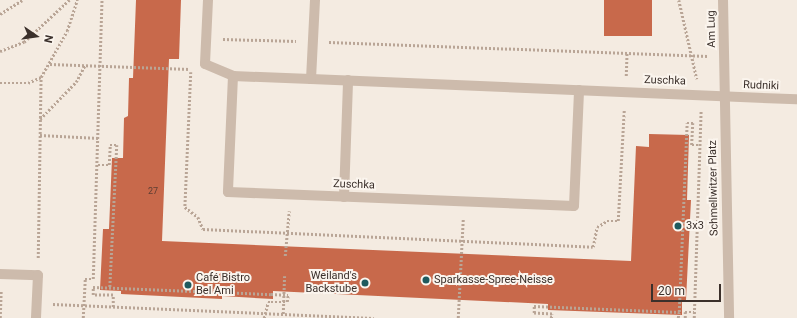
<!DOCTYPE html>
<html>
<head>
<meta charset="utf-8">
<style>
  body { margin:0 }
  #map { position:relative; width:797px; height:318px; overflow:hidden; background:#f4ebe1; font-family:Roboto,sans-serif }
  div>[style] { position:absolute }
  .building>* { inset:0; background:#c8694b; transform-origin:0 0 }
  .path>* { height:2.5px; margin-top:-1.25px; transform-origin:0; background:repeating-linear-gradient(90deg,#b9a596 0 2px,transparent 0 4px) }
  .service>* { height:10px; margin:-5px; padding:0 5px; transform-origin:5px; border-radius:5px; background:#cdbbac }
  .minor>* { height:10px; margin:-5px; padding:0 5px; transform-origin:5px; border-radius:5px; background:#cdbbac }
  .tertiary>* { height:10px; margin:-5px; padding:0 5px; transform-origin:5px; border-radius:5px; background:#cdbbac }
  .path-bridge>* { height:2.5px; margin-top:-1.25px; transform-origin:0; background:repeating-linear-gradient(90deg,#b9a596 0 2px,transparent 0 4px) }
  .dots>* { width:11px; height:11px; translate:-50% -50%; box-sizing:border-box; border:2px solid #fbf5ee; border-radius:50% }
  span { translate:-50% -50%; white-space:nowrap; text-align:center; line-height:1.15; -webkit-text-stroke:4px #fbf5ee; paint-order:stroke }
  .number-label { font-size:9px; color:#5e3e33 }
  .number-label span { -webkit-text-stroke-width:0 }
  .street-label { font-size:11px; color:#3b302b }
  .poi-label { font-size:11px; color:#3b302b }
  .left { translate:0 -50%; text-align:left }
  .right { translate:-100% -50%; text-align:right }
  .north { position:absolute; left:16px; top:16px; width:40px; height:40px; -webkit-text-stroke:3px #fbf5ee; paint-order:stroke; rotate:103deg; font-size:11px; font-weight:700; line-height:16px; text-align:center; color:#3b302b }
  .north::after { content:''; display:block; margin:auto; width:14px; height:18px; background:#3b302b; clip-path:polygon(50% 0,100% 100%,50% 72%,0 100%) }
  .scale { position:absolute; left:651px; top:284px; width:70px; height:18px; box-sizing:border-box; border:2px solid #3b302b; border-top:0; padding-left:5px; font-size:12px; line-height:14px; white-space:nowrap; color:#3b302b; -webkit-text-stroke:3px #fbf5ee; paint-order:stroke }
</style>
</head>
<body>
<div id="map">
  <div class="building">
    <div style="clip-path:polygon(136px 0,181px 0,179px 59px,169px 59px,162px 241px,631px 261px,636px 146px,649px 147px,649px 134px,689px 135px,687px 200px,691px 200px,686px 300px,682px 300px,682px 315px,548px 310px,548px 304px,357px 295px,273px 291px,273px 299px,222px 296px,222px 299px,121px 294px,121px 291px,100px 290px,103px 229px,109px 229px,112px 158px,123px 158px,124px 118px,128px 116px,129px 78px,133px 78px)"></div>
    <div style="left:604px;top:0;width:48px;height:36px"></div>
  </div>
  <div class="path">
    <div style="left:679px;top:0;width:81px;rotate:77.2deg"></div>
    <div style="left:0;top:14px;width:26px;rotate:-32deg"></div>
    <div style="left:223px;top:39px;width:73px;rotate:1.6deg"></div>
    <div style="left:329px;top:42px;width:379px;rotate:2.1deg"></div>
    <div style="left:0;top:51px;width:26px;rotate:-21deg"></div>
    <div style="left:24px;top:42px;width:62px;rotate:-43deg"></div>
    <div style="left:50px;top:64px;width:140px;rotate:2deg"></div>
    <div style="left:191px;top:72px;width:135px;rotate:92.5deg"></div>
    <div style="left:185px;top:207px;width:16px;rotate:38deg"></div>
    <div style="left:198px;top:217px;width:13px;rotate:67deg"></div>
    <div style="left:203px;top:229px;width:390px;rotate:2.6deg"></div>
    <div style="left:593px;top:247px;width:20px;rotate:-79deg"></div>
    <div style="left:597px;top:227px;width:12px;rotate:-31deg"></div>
    <div style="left:607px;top:221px;width:11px"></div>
    <div style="left:618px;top:221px;width:112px;rotate:-86.9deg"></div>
    <div style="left:626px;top:76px;width:24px;rotate:-88deg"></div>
    <div style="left:0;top:83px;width:28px"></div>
    <div style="left:28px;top:83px;width:14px;rotate:-25deg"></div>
    <div style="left:41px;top:77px;width:53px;rotate:-60.5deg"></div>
    <div style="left:67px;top:31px;width:33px;rotate:-72deg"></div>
    <div style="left:40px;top:119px;width:52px;rotate:-45.8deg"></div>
    <div style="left:76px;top:82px;width:19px;rotate:-62deg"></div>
    <div style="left:40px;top:135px;width:59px;rotate:2.9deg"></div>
    <div style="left:98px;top:165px;width:11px"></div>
    <div style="left:109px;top:165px;width:20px;rotate:-87deg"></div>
    <div style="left:110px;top:145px;width:7px"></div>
    <div style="left:117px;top:145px;width:143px;rotate:92.8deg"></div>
    <div style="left:285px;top:256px;width:45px;rotate:-84.9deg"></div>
    <div style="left:38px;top:258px;width:181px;rotate:-89.1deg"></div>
    <div style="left:287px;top:302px;width:7px;rotate:-82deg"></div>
    <div style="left:53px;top:304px;width:321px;rotate:2.5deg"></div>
    <div style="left:113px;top:307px;width:12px;rotate:-90deg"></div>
    <div style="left:113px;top:295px;width:20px;rotate:180deg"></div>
    <div style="left:93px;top:295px;width:8px;rotate:-90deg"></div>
    <div style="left:93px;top:287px;width:178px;rotate:2.3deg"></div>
    <div style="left:283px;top:314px;width:38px;rotate:-88deg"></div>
    <div style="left:0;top:318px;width:27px;rotate:-88deg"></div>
    <div style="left:83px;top:318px;width:39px;rotate:-87deg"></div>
    <div style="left:85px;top:279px;width:8px"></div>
    <div style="left:93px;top:279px;width:279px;rotate:-88.2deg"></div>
    <div style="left:264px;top:318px;width:16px;rotate:-76deg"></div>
    <div style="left:268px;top:302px;width:3px"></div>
    <div style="left:458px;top:318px;width:100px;rotate:-87.1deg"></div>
    <div style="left:551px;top:318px;width:4px;rotate:-76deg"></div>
    <div style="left:552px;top:314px;width:18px;rotate:-177deg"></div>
    <div style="left:534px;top:313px;width:7px;rotate:-90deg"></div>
    <div style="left:534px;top:306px;width:145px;rotate:2.4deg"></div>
    <div style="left:679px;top:312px;width:189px;rotate:-87.6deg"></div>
    <div style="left:687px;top:123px;width:6px"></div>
    <div style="left:693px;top:123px;width:22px;rotate:93deg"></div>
    <div style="left:692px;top:145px;width:8px"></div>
    <div style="left:678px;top:318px;width:6px;rotate:-81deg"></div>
    <div style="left:685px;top:318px;width:6px;rotate:-90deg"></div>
    <div style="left:685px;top:312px;width:9px"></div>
    <div style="left:694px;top:318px;width:207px;rotate:-88.1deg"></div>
  </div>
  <div class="service">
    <div style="left:0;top:274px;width:38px;rotate:2deg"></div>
    <div style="left:38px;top:275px;width:43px;rotate:92.7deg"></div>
  </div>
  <div class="minor">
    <div style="left:208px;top:0;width:64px;rotate:92.7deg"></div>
    <div style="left:205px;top:64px;width:30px;rotate:23deg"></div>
    <div style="left:233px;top:76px;width:116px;rotate:92.5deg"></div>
    <div style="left:228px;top:192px;width:346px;rotate:2.3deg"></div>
    <div style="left:574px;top:206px;width:116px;rotate:-87.5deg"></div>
    <div style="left:315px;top:0;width:79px;rotate:92.9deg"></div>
    <div style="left:311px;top:79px;width:486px;rotate:2.4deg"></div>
    <div style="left:233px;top:76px;width:78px;rotate:2.2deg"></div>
    <div style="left:344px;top:197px;width:117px;rotate:-88deg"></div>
  </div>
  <div class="tertiary">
    <div style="left:723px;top:0;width:318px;rotate:88.9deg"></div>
  </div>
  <div class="path-bridge">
    <div style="left:271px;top:294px;width:17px;rotate:3deg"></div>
    <div style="left:271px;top:302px;width:16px"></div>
  </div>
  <div class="dots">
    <div style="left:678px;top:226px;background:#1f5a5e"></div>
    <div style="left:426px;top:280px;background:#1f5a5e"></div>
    <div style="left:365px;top:283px;background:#1f5a5e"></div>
    <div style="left:188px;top:285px;background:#1f5a5e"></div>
  </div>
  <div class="number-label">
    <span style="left:153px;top:191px">27</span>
  </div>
  <div class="street-label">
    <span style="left:712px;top:29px;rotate:-91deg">Am Lug</span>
    <span style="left:665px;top:81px;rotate:2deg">Zuschka</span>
    <span style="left:761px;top:86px;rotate:2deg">Rudniki</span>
    <span style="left:354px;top:185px;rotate:2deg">Zuschka</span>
    <span style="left:714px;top:188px;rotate:-91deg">Schmellwitzer Platz</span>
  </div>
  <div class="poi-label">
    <span class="left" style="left:686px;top:226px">3x3</span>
    <span class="right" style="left:357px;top:283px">Weiland's<br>Backstube</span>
    <span class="left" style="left:196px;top:285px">Café Bistro<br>Bel Ami</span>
    <span class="left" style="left:434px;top:280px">Sparkasse-Spree-Neisse</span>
  </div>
  <div class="north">N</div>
  <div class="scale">20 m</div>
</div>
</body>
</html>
